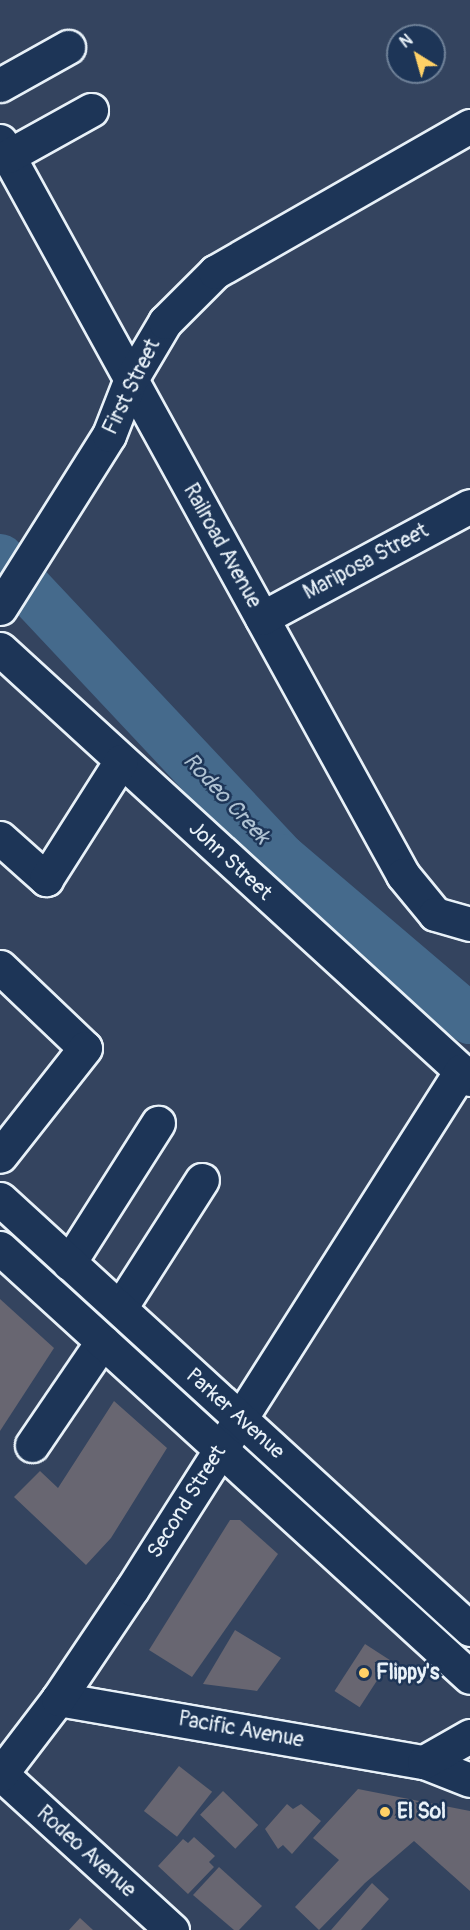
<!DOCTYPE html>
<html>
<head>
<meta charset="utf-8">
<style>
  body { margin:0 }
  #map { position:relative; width:470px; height:1930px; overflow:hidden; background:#34445f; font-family:Pangolin,sans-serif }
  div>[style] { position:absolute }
  .river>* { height:50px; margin:-25px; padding:0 25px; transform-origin:25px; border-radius:25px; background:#456a8c }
  .building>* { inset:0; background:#686671; transform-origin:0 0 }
  .roads { filter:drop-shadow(2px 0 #e8f1f8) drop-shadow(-2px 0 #e8f1f8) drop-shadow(0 2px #e8f1f8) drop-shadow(0 -2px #e8f1f8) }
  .minor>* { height:33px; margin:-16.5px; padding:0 16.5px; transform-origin:16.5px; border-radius:16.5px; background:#1d3557 }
  .major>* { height:33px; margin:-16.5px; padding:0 16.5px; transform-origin:16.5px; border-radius:16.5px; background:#1d3557 }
  .dots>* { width:16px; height:16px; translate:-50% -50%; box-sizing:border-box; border:3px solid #1d3557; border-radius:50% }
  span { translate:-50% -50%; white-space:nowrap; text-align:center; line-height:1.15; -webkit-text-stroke:5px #1d3557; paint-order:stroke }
  .street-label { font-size:21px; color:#e8f1f8 }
  .poi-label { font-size:21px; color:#e8f1f8; font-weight:700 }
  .left { translate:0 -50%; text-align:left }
  .water-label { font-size:22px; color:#afc2d2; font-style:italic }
  .north { position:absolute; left:386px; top:24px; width:60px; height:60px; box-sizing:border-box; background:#1d3557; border:2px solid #6e8097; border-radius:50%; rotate:323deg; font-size:16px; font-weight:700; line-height:24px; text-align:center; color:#e8f1f8 }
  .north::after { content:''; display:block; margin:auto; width:21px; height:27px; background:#ffd166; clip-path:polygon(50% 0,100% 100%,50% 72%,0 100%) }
</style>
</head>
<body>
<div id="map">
  <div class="river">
    <div style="left:0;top:559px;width:412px;rotate:46.8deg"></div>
    <div style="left:282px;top:859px;width:247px;rotate:40.4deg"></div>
  </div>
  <div class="building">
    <div style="clip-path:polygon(0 1299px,54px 1348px,0 1431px)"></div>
    <div style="clip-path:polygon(114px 1401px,167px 1448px,111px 1538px,86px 1565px,14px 1497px,40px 1471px,58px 1488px)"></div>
    <div style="clip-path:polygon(230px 1520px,240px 1520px,278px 1554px,192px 1677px,149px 1650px)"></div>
    <div style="clip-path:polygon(235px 1630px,281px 1658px,257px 1691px,203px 1684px)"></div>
    <div style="left:365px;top:1644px;width:30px;height:56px;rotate:33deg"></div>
    <div style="left:179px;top:1766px;width:42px;height:57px;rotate:38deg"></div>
    <div style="clip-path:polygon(358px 1789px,470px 1811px,470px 1891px,414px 1841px,365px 1883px,319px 1930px,295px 1907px,339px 1860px,313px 1838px)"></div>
    <div style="left:223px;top:1791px;width:49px;height:33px;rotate:44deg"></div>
    <div style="clip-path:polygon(287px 1804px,293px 1809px,301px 1804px,321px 1821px,292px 1854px,283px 1845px,278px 1849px,265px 1829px)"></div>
    <div style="clip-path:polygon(194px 1837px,215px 1856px,209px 1862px,214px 1867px,188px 1894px,158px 1866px,183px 1839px,188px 1843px)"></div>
    <div style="clip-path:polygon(219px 1867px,262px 1906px,239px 1930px,234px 1930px,193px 1895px)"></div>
    <div style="clip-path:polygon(372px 1883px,389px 1899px,361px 1930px,331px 1930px)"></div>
    <div style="clip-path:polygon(80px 1918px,93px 1930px,69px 1930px)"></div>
  </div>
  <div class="roads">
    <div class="minor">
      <div style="left:0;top:85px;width:78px;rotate:-29.2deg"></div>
      <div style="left:0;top:141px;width:837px;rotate:61.23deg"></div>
      <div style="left:403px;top:875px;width:50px;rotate:50.6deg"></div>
      <div style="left:435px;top:914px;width:36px;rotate:16deg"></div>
      <div style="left:8px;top:156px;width:95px;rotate:-29deg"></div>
      <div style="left:0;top:608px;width:204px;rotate:-57.8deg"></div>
      <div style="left:109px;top:435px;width:58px;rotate:-68.7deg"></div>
      <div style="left:130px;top:381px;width:69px;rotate:-59.3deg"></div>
      <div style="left:165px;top:322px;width:71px;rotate:-45deg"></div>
      <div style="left:215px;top:272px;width:294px;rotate:-29.8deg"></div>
      <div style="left:262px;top:618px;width:236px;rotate:-28.3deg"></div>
      <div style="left:0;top:649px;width:637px;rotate:42.46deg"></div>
      <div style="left:0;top:838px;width:62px;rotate:41.7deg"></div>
      <div style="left:46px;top:879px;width:140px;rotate:-57.6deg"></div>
      <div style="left:0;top:967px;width:117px;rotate:43.6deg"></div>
      <div style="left:85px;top:1048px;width:137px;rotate:128.2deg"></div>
      <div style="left:69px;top:1263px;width:166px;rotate:-57.6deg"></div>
      <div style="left:120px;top:1308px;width:152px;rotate:-57.4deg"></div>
      <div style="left:32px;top:1445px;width:125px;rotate:-55.8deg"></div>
      <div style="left:58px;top:1699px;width:371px;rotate:9.8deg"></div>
      <div style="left:424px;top:1762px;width:49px;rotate:21.4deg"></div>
      <div style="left:424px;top:1762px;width:53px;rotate:-29.5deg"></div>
      <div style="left:0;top:1773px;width:233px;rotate:42.4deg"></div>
      <div style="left:0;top:1775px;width:96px;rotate:-52.7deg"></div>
      <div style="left:58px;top:1699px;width:133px;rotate:-56.1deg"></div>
      <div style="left:132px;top:1589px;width:614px;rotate:-57.58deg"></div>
    </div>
    <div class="major">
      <div style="left:0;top:1199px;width:637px;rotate:42.46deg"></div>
      <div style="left:0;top:1248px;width:636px;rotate:42.39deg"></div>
    </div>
  </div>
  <div class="dots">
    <div style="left:364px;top:1673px;background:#ffd166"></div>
    <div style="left:385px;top:1812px;background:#ffd166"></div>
  </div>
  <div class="street-label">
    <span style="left:132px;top:387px;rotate:-64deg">First Street</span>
    <span style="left:222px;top:546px;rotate:61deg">Railroad Avenue</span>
    <span style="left:366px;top:562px;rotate:-28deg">Mariposa Street</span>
    <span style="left:230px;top:861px;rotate:43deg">John Street</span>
    <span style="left:235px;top:1414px;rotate:42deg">Parker Avenue</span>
    <span style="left:187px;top:1502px;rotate:-58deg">Second Street</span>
    <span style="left:241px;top:1730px;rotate:10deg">Pacific Avenue</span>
    <span style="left:86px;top:1852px;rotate:42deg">Rodeo Avenue</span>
  </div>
  <div class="poi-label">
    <span class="left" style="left:376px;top:1673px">Flippy's</span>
    <span class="left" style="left:397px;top:1812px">El Sol</span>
  </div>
  <div class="water-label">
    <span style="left:226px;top:799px;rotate:47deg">Rodeo Creek</span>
  </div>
  <div class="north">N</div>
</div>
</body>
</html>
